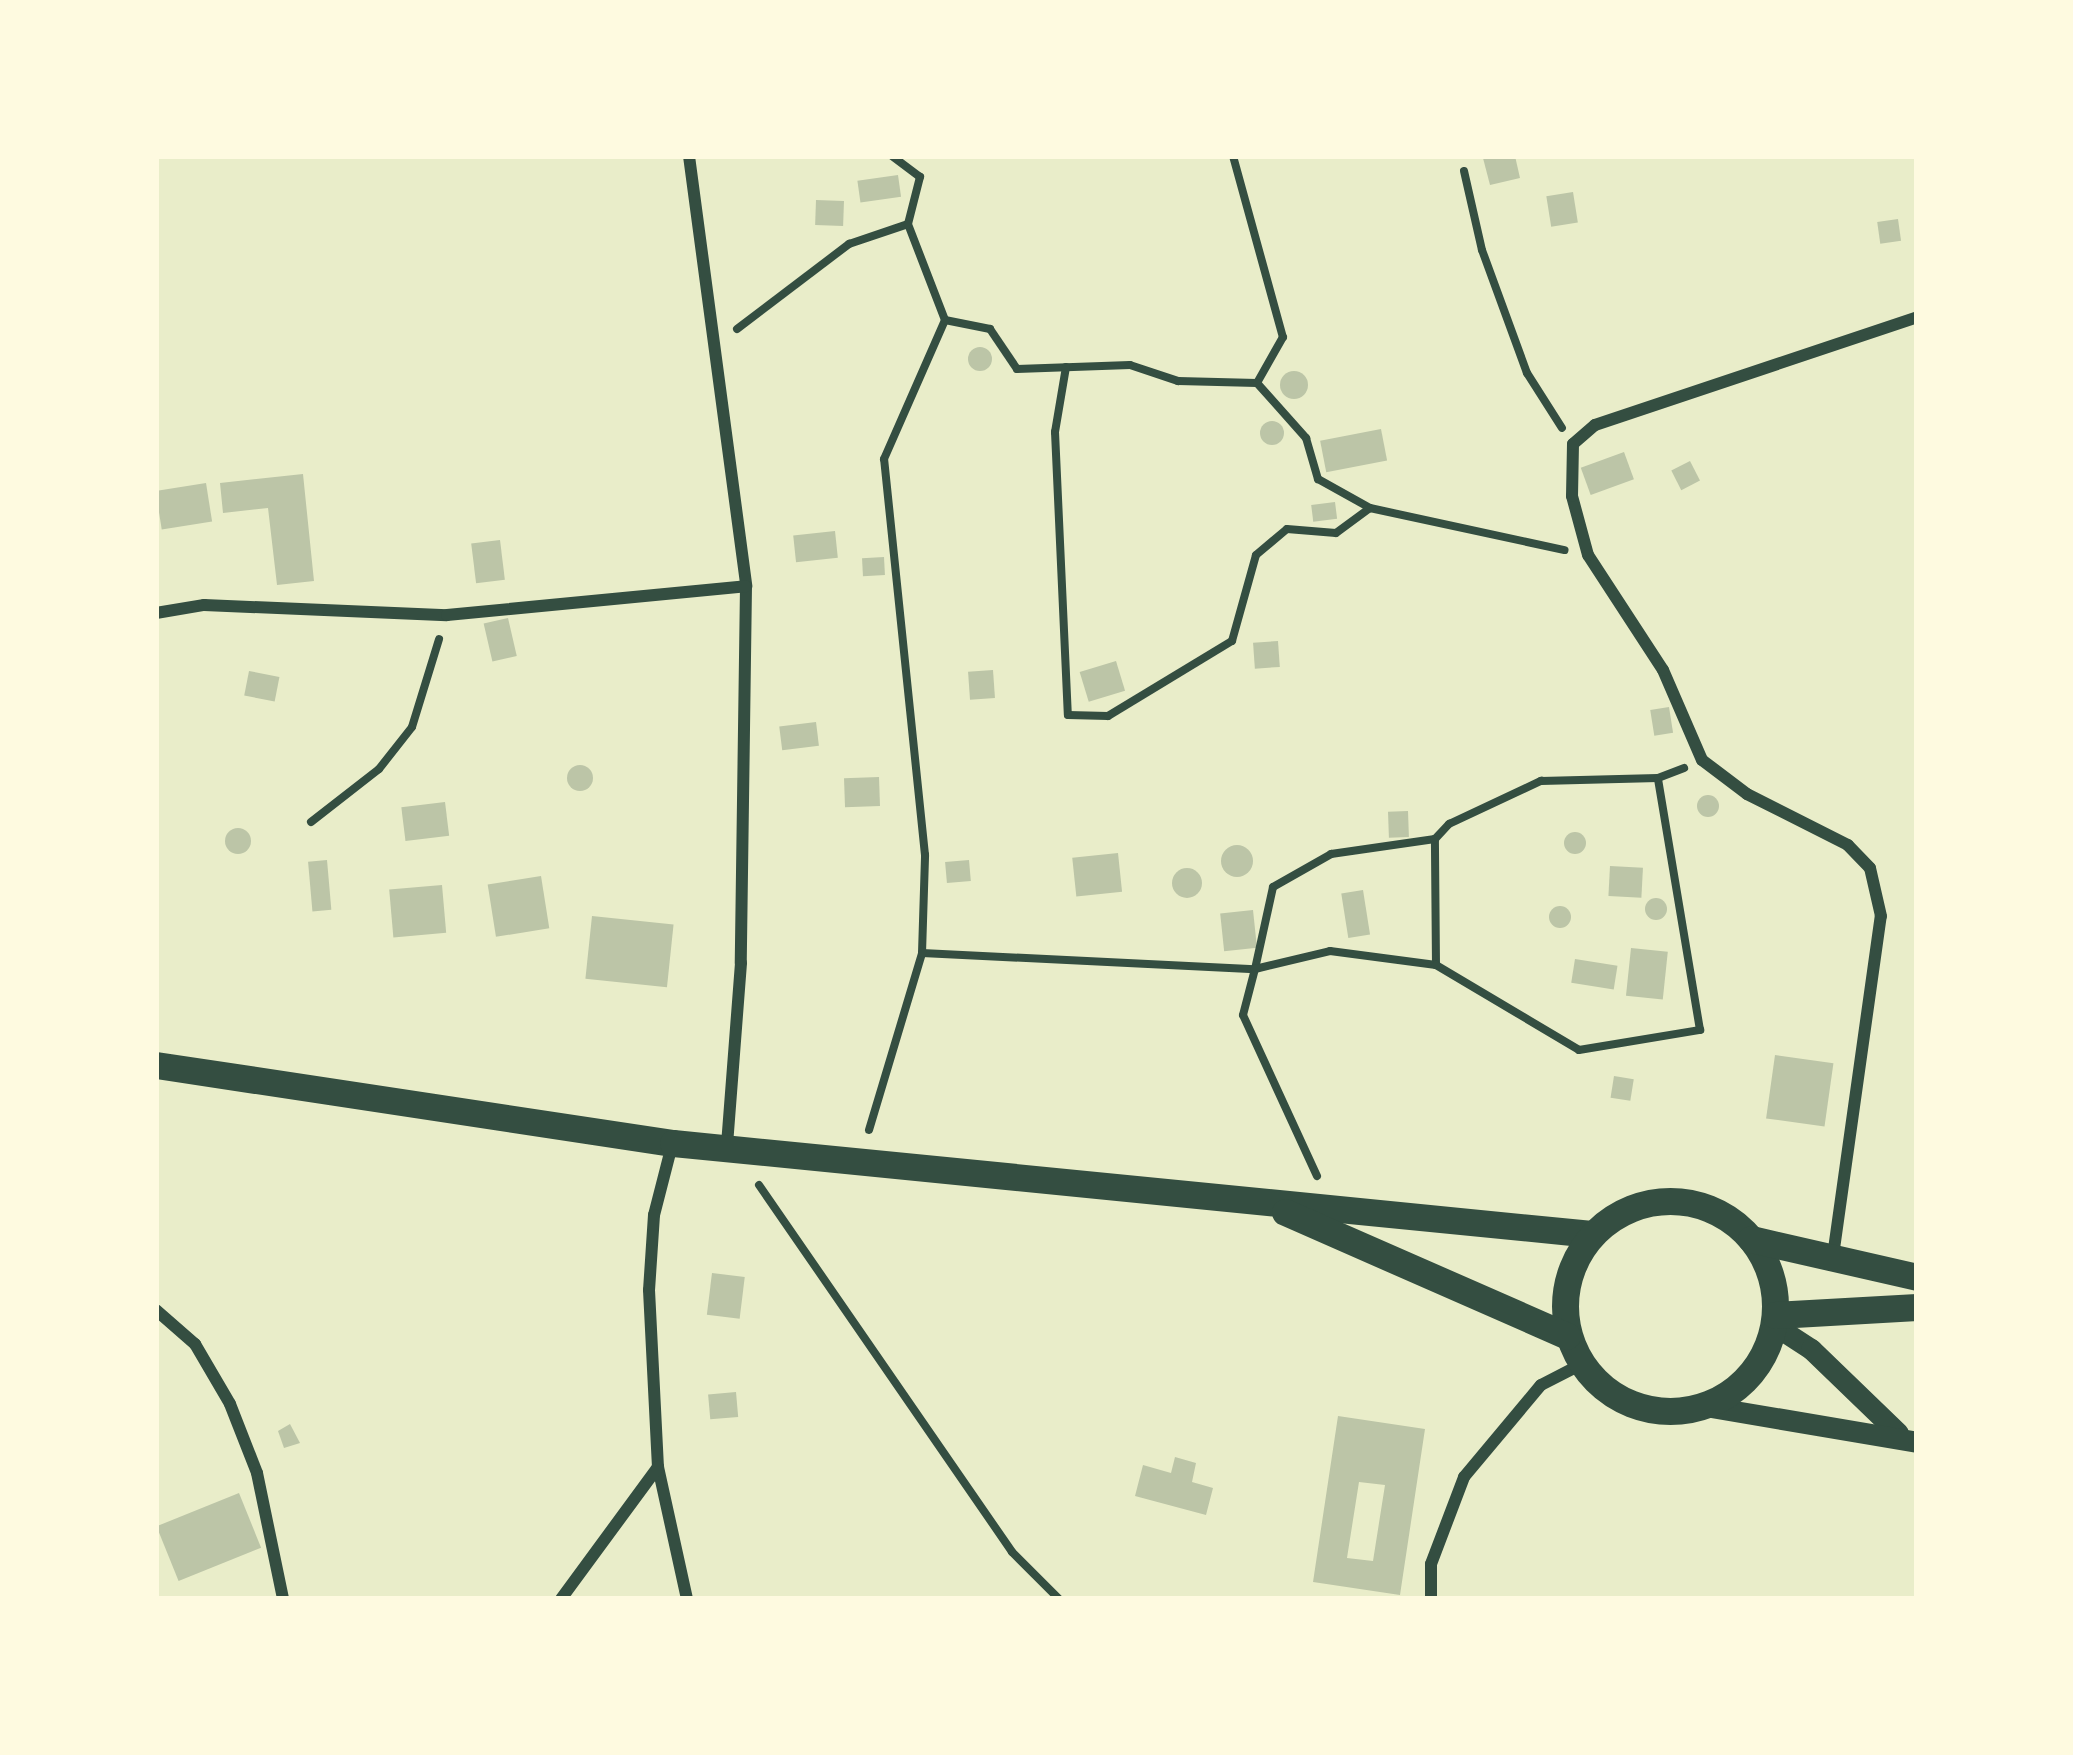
<!DOCTYPE html>
<html>
<head>
<meta charset="utf-8">
<style>
  body { margin:0 }
  #map { position:relative; width:2073px; height:1755px; overflow:hidden; background:#e9edc9; font-family:Raleway,sans-serif }
  div>[style] { position:absolute }
  .building>* { inset:0; background:#bcc5a7; transform-origin:0 0 }
  .round { border-radius:50% }
  .path>* { height:8px; margin:-4px; padding:0 4px; transform-origin:4px; border-radius:4px; background:#344e41 }
  .minor>* { height:12px; margin:-6px; padding:0 6px; transform-origin:6px; border-radius:6px; background:#344e41 }
  .tertiary>* { height:21px; margin:-10.5px; padding:0 10.5px; transform-origin:10.5px; border-radius:10.5px; background:#344e41 }
  .primary>* { height:27px; margin:-13.5px; padding:0 13.5px; transform-origin:13.5px; border-radius:13.5px; background:#344e41 }
  .primary>.ring { margin:-13.5px; padding:0; box-sizing:content-box; background:none; border:27px solid #344e41; border-radius:50% }
  span { translate:-50% -50%; white-space:nowrap; text-align:center; line-height:1.15; -webkit-text-stroke:12px #fefae0; paint-order:stroke }
  .frame { position:absolute; inset:0; border:159px solid #fefae0; pointer-events:none }
</style>
</head>
<body>
<div id="map">
  <div class="building">
    <div style="clip-path:polygon(1515px 156px,1520px 178px,1490px 185px,1483px 158px)"></div>
    <div style="left:898px;top:175px;width:22px;height:41px;rotate:82deg"></div>
    <div style="left:1573px;top:192px;width:31px;height:27px;rotate:81deg"></div>
    <div style="left:816px;top:200px;width:28px;height:25px;rotate:2deg"></div>
    <div style="left:1898px;top:219px;width:22px;height:21px;rotate:82deg"></div>
    <div class="round" style="left:968px;top:347px;width:24px;height:24px"></div>
    <div class="round" style="left:1280px;top:371px;width:28px;height:28px"></div>
    <div class="round" style="left:1260px;top:421px;width:24px;height:24px"></div>
    <div style="left:1381px;top:429px;width:32px;height:62px;rotate:79deg"></div>
    <div style="left:1624px;top:452px;width:29px;height:46px;rotate:70deg"></div>
    <div style="left:1690px;top:461px;width:22px;height:21px;rotate:63deg"></div>
    <div style="clip-path:polygon(303px 474px,314px 581px,277px 585px,268px 508px,223px 513px,220px 483px)"></div>
    <div style="left:206px;top:483px;width:39px;height:51px;rotate:81deg"></div>
    <div style="left:1335px;top:502px;width:17px;height:24px;rotate:83deg"></div>
    <div style="left:835px;top:531px;width:27px;height:42px;rotate:84deg"></div>
    <div style="left:500px;top:540px;width:40px;height:29px;rotate:83deg"></div>
    <div style="left:884px;top:557px;width:18px;height:22px;rotate:87deg"></div>
    <div style="left:508px;top:618px;width:39px;height:25px;rotate:77deg"></div>
    <div style="left:1278px;top:641px;width:26px;height:25px;rotate:86deg"></div>
    <div style="left:1116px;top:661px;width:31px;height:38px;rotate:73deg"></div>
    <div style="left:993px;top:670px;width:28px;height:25px;rotate:86deg"></div>
    <div style="left:249px;top:671px;width:31px;height:25px;rotate:11deg"></div>
    <div style="left:1669px;top:707px;width:26px;height:19px;rotate:81deg"></div>
    <div style="left:816px;top:722px;width:24px;height:37px;rotate:83deg"></div>
    <div class="round" style="left:567px;top:765px;width:26px;height:26px"></div>
    <div style="left:879px;top:777px;width:29px;height:35px;rotate:88deg"></div>
    <div class="round" style="left:1697px;top:795px;width:22px;height:22px"></div>
    <div style="left:445px;top:802px;width:34px;height:44px;rotate:83deg"></div>
    <div style="left:1408px;top:811px;width:26px;height:20px;rotate:88deg"></div>
    <div class="round" style="left:225px;top:828px;width:26px;height:26px"></div>
    <div class="round" style="left:1564px;top:832px;width:22px;height:22px"></div>
    <div class="round" style="left:1221px;top:845px;width:32px;height:32px"></div>
    <div style="left:1118px;top:853px;width:39px;height:46px;rotate:84deg"></div>
    <div style="left:327px;top:860px;width:50px;height:19px;rotate:85deg"></div>
    <div style="left:969px;top:860px;width:21px;height:24px;rotate:85deg"></div>
    <div style="left:1610px;top:866px;width:33px;height:30px;rotate:3deg"></div>
    <div class="round" style="left:1172px;top:868px;width:30px;height:30px"></div>
    <div style="left:541px;top:876px;width:53px;height:54px;rotate:81deg"></div>
    <div style="left:442px;top:885px;width:48px;height:53px;rotate:85deg"></div>
    <div style="left:1363px;top:890px;width:45px;height:22px;rotate:81deg"></div>
    <div class="round" style="left:1645px;top:898px;width:22px;height:22px"></div>
    <div class="round" style="left:1549px;top:906px;width:22px;height:22px"></div>
    <div style="left:1253px;top:910px;width:38px;height:33px;rotate:84deg"></div>
    <div style="left:592px;top:916px;width:82px;height:63px;rotate:6deg"></div>
    <div style="left:1631px;top:948px;width:37px;height:48px;rotate:6deg"></div>
    <div style="left:1575px;top:959px;width:43px;height:24px;rotate:9deg"></div>
    <div style="left:1775px;top:1055px;width:59px;height:64px;rotate:8deg"></div>
    <div style="left:1614px;top:1076px;width:20px;height:22px;rotate:9deg"></div>
    <div style="left:712px;top:1273px;width:33px;height:42px;rotate:7deg"></div>
    <div style="left:736px;top:1392px;width:25px;height:28px;rotate:85deg"></div>
    <div style="clip-path:polygon(evenodd,1338px 1416px,1425px 1429px,1400px 1595px,1313px 1582px,1338px 1416px,1359px 1482px,1385px 1485px,1373px 1561px,1347px 1558px,1359px 1482px)"></div>
    <div style="clip-path:polygon(290px 1424px,300px 1443px,284px 1448px,278px 1431px)"></div>
    <div style="clip-path:polygon(1175px 1457px,1196px 1463px,1192px 1482px,1213px 1488px,1206px 1515px,1135px 1496px,1143px 1465px,1171px 1473px)"></div>
    <div style="left:239px;top:1493px;width:59px;height:89px;rotate:68deg"></div>
  </div>
  <div class="path">
    <div style="left:1233px;top:156px;width:188px;rotate:74.6deg"></div>
    <div style="left:1283px;top:337px;width:53px;rotate:119.5deg"></div>
    <div style="left:1257px;top:383px;width:74px;rotate:48.3deg"></div>
    <div style="left:1306px;top:438px;width:43px;rotate:73.7deg"></div>
    <div style="left:1318px;top:479px;width:60px;rotate:29.1deg"></div>
    <div style="left:1370px;top:508px;width:199px;rotate:12.2deg"></div>
    <div style="left:1464px;top:171px;width:81px;rotate:77.2deg"></div>
    <div style="left:1482px;top:250px;width:131px;rotate:69.9deg"></div>
    <div style="left:1527px;top:373px;width:65px;rotate:57.5deg"></div>
    <div style="left:945px;top:320px;width:46px;rotate:11.3deg"></div>
    <div style="left:990px;top:329px;width:48px;rotate:56deg"></div>
    <div style="left:1017px;top:369px;width:113px;rotate:-2deg"></div>
    <div style="left:1130px;top:365px;width:51px;rotate:18.4deg"></div>
    <div style="left:1178px;top:381px;width:79px;rotate:1.5deg"></div>
    <div style="left:737px;top:329px;width:141px;rotate:-37.2deg"></div>
    <div style="left:849px;top:244px;width:62px;rotate:-18.7deg"></div>
    <div style="left:1066px;top:367px;width:66px;rotate:99.6deg"></div>
    <div style="left:1055px;top:432px;width:283px;rotate:87.4deg"></div>
    <div style="left:1068px;top:715px;width:40px;rotate:1.4deg"></div>
    <div style="left:1108px;top:716px;width:145px;rotate:-31.2deg"></div>
    <div style="left:1232px;top:641px;width:89px;rotate:-74.4deg"></div>
    <div style="left:1256px;top:555px;width:40px;rotate:-40deg"></div>
    <div style="left:1287px;top:529px;width:49px;rotate:4.7deg"></div>
    <div style="left:1336px;top:533px;width:42px;rotate:-36.3deg"></div>
    <div style="left:311px;top:822px;width:86px;rotate:-37.9deg"></div>
    <div style="left:379px;top:769px;width:53px;rotate:-51.8deg"></div>
    <div style="left:412px;top:727px;width:92px;rotate:-72.9deg"></div>
    <div style="left:922px;top:953px;width:333px;rotate:2.8deg"></div>
    <div style="left:1255px;top:969px;width:84px;rotate:-77.6deg"></div>
    <div style="left:1273px;top:887px;width:67px;rotate:-29.6deg"></div>
    <div style="left:1331px;top:854px;width:105px;rotate:-8.2deg"></div>
    <div style="left:1436px;top:965px;width:126px;rotate:-90.5deg"></div>
    <div style="left:1435px;top:839px;width:21px;rotate:-47deg"></div>
    <div style="left:1449px;top:824px;width:102px;rotate:-25.1deg"></div>
    <div style="left:1541px;top:781px;width:117px;rotate:-1.5deg"></div>
    <div style="left:869px;top:1130px;width:185px;rotate:-73.3deg"></div>
    <div style="left:922px;top:953px;width:98px;rotate:-88.2deg"></div>
    <div style="left:925px;top:855px;width:398px;rotate:-95.9deg"></div>
    <div style="left:884px;top:459px;width:152px;rotate:-66.3deg"></div>
    <div style="left:945px;top:320px;width:103px;rotate:-111.1deg"></div>
    <div style="left:908px;top:224px;width:49px;rotate:-75.7deg"></div>
    <div style="left:920px;top:177px;width:35px;rotate:-143deg"></div>
    <div style="left:1317px;top:1176px;width:177px;rotate:-114.7deg"></div>
    <div style="left:1243px;top:1015px;width:48px;rotate:-75.4deg"></div>
    <div style="left:1255px;top:969px;width:77px;rotate:-13.5deg"></div>
    <div style="left:1330px;top:951px;width:107px;rotate:7.5deg"></div>
    <div style="left:1436px;top:965px;width:166px;rotate:30.7deg"></div>
    <div style="left:1579px;top:1050px;width:123px;rotate:-9.4deg"></div>
    <div style="left:1700px;top:1030px;width:255px;rotate:-99.5deg"></div>
    <div style="left:1658px;top:778px;width:28px;rotate:-21deg"></div>
    <div style="left:759px;top:1185px;width:446px;rotate:55.4deg"></div>
    <div style="left:1012px;top:1552px;width:66px;rotate:45deg"></div>
  </div>
  <div class="minor">
    <div style="left:689px;top:156px;width:434px;rotate:82.4deg"></div>
    <div style="left:746px;top:586px;width:377px;rotate:90.8deg"></div>
    <div style="left:741px;top:963px;width:184px;rotate:94.4deg"></div>
    <div style="left:156px;top:613px;width:49px;rotate:-9.5deg"></div>
    <div style="left:204px;top:605px;width:243px;rotate:2.4deg"></div>
    <div style="left:447px;top:615px;width:300px;rotate:-5.5deg"></div>
    <div style="left:672px;top:1145px;width:72px;rotate:104.4deg"></div>
    <div style="left:654px;top:1215px;width:75px;rotate:93.8deg"></div>
    <div style="left:649px;top:1290px;width:177px;rotate:87.1deg"></div>
    <div style="left:658px;top:1467px;width:135px;rotate:77.6deg"></div>
    <div style="left:1833px;top:1256px;width:343px;rotate:-82deg"></div>
    <div style="left:1881px;top:916px;width:49px;rotate:-102.9deg"></div>
    <div style="left:1870px;top:868px;width:32px;rotate:-134deg"></div>
    <div style="left:1848px;top:845px;width:113px;rotate:-153.2deg"></div>
    <div style="left:1747px;top:794px;width:56px;rotate:-142.9deg"></div>
    <div style="left:1702px;top:760px;width:98px;rotate:-113.4deg"></div>
    <div style="left:1663px;top:670px;width:137px;rotate:-123.1deg"></div>
    <div style="left:1588px;top:555px;width:61px;rotate:-105.2deg"></div>
    <div style="left:1572px;top:496px;width:52px;rotate:-88.9deg"></div>
    <div style="left:1573px;top:444px;width:29px;rotate:-41deg"></div>
    <div style="left:1595px;top:425px;width:340px;rotate:-18.5deg"></div>
    <div style="left:156px;top:1310px;width:52px;rotate:41.1deg"></div>
    <div style="left:195px;top:1344px;width:69px;rotate:59.7deg"></div>
    <div style="left:230px;top:1404px;width:74px;rotate:68.6deg"></div>
    <div style="left:257px;top:1473px;width:129px;rotate:78.3deg"></div>
    <div style="left:561px;top:1599px;width:164px;rotate:-53.7deg"></div>
    <div style="left:1431px;top:1599px;width:35px;rotate:-90deg"></div>
    <div style="left:1431px;top:1564px;width:93px;rotate:-69.2deg"></div>
    <div style="left:1464px;top:1477px;width:120px;rotate:-50.1deg"></div>
    <div style="left:1541px;top:1385px;width:44px;rotate:-27.1deg"></div>
  </div>
  <div class="tertiary">
    <div style="left:1774px;top:1325px;width:44px;rotate:33deg"></div>
    <div style="left:1811px;top:1349px;width:121px;rotate:44deg"></div>
    <div style="left:1705px;top:1406px;width:215px;rotate:9.6deg"></div>
  </div>
  <div class="primary">
    <div style="left:156px;top:1065px;width:523px;rotate:8.58deg"></div>
    <div style="left:673px;top:1143px;width:923px;rotate:5.66deg"></div>
    <div class="ring" style="left:1565px;top:1201px;width:183px;height:183px"></div>
    <div style="left:1285px;top:1212px;width:308px;rotate:23.7deg"></div>
    <div style="left:1751px;top:1239px;width:170px;rotate:12.9deg"></div>
    <div style="left:1775px;top:1315px;width:142px;rotate:-3.2deg"></div>
  </div>
  <div class="frame"></div>
</div>
</body>
</html>
